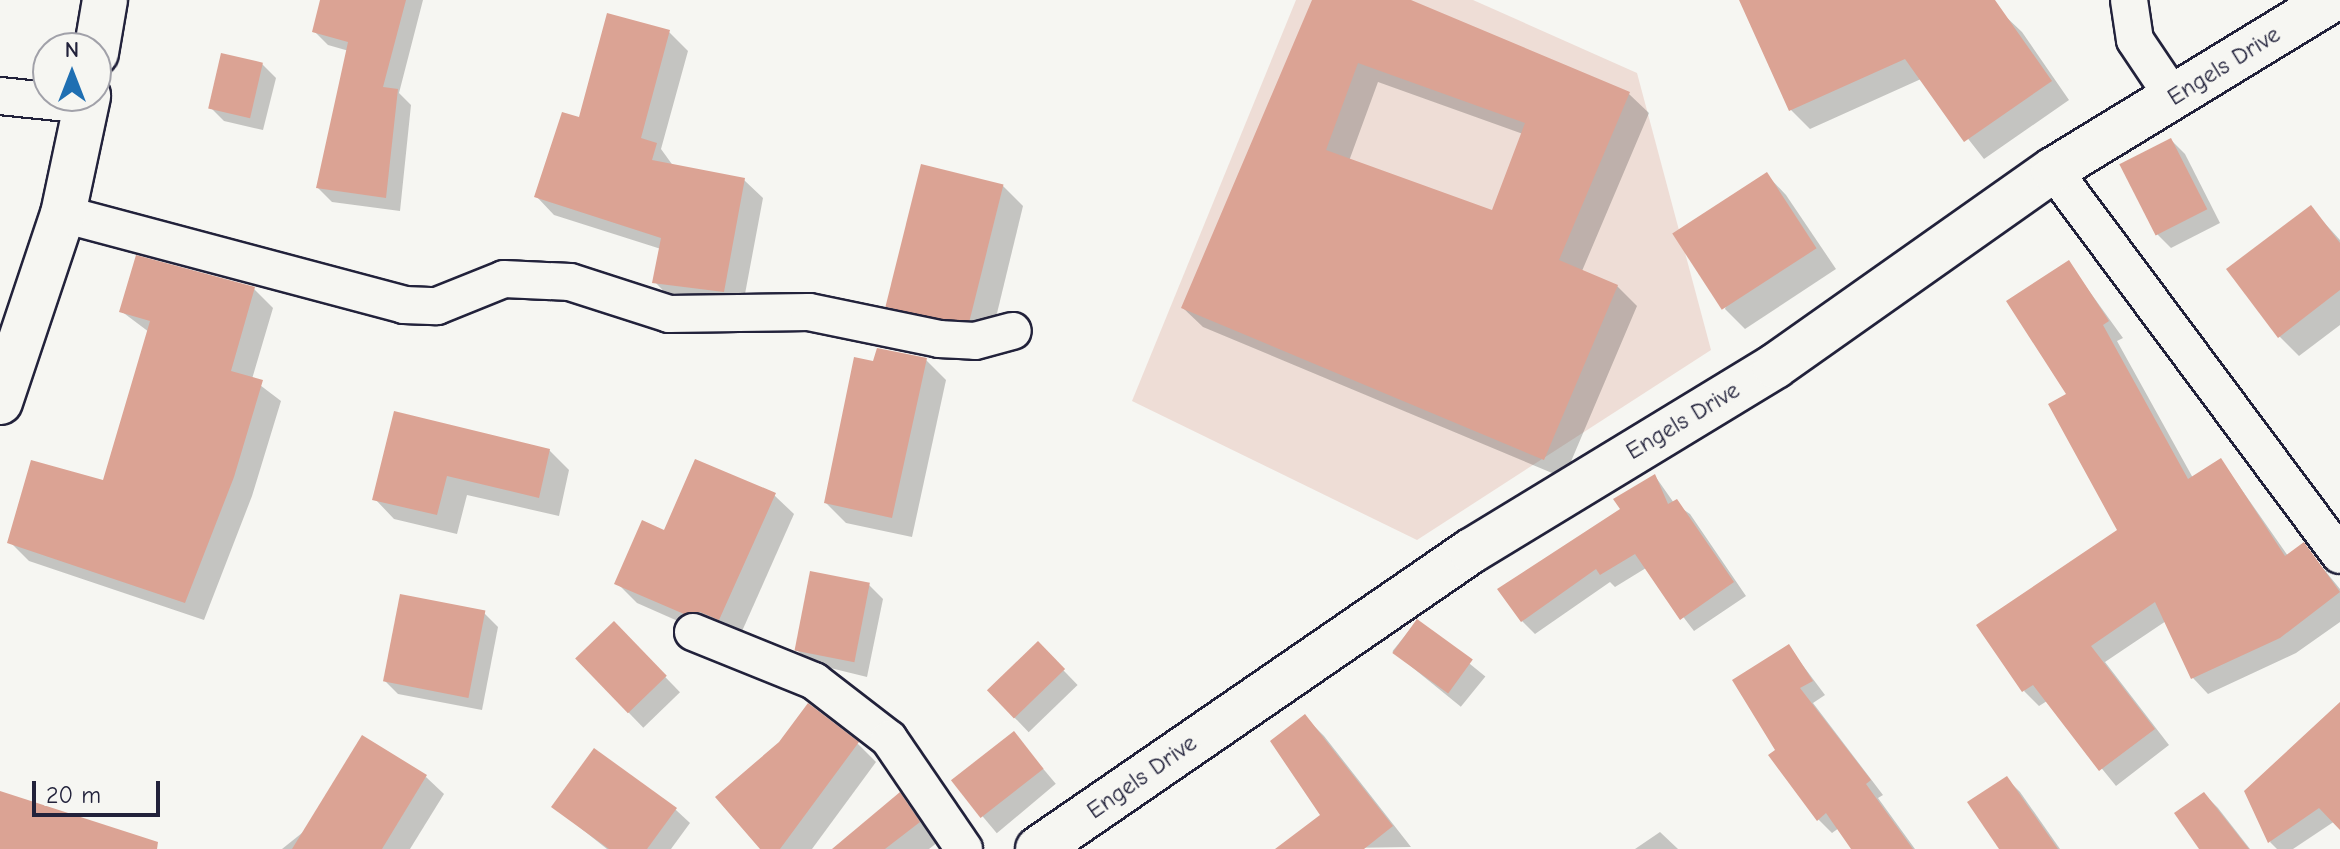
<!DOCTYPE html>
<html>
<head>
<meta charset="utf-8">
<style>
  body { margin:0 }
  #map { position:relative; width:2340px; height:849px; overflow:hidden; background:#f6f6f2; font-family:"Comic Neue",sans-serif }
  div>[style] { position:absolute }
  .built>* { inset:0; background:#eeddd6 }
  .shadow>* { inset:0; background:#0003; transform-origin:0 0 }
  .building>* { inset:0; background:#dba394; transform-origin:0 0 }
  .roads { filter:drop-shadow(2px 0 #22223b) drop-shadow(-2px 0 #22223b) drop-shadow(0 2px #22223b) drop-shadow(0 -2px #22223b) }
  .street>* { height:36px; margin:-18px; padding:0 18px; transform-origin:18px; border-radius:18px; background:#f6f6f2 }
  .secondary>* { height:44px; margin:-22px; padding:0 22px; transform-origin:22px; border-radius:22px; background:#f6f6f2 }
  span { translate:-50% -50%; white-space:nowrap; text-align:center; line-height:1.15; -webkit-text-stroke:6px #f6f6f2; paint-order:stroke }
  .street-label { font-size:24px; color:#22223b }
  .north { position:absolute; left:32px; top:32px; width:80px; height:80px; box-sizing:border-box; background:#f6f6f2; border:2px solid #a1a1a9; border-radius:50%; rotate:0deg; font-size:22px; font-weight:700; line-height:32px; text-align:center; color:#22223b }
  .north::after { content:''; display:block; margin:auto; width:28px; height:36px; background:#1f6fb2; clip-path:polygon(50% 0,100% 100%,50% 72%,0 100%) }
  .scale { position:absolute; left:32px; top:781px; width:128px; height:36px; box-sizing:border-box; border:4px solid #22223b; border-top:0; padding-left:10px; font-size:24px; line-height:28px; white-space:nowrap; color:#22223b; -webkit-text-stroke:6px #f6f6f2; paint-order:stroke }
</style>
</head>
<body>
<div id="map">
  <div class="built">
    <div style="clip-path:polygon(1296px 0,1473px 0,1637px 73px,1711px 350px,1417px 540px,1132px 401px)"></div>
  </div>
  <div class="shadow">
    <div style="clip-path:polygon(322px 0,423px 0,399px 93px,411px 105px,400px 211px,332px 202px,318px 188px,349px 51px,328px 45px,314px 31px)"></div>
    <div style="clip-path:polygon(evenodd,1314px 0,1406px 0,1629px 94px,1649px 113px,1582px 271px,1617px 286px,1637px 306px,1564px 478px,1203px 327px,1183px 308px,1314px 0,1378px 82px,1523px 134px,1494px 213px,1349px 161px,1378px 82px)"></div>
    <div style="clip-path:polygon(1741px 0,1976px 0,2003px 14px,2022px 32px,2069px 100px,1984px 159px,1921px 79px,1810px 129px,1791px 110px)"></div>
    <div style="clip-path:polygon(669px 32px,688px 51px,661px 149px,674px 167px,744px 180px,763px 198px,742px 310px,673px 301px,655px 282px,661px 249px,554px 215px,536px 196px,580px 120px)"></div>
    <div style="clip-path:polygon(262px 64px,276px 78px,263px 130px,224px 121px,210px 107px)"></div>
    <div style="clip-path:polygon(2171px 140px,2185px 154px,2220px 223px,2171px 248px,2157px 234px)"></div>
    <div style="clip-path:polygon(1767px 175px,1786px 195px,1836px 269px,1745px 329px,1725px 309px)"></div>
    <div style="clip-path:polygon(1003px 186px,1023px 206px,991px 338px,908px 326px,889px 306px)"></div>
    <div style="clip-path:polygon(2310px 207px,2340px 240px,2340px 325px,2299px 356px,2279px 336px)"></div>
    <div style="clip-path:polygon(2069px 263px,2123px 338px,2117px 341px,2193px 478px,2221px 460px,2288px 556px,2304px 545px,2340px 589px,2340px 622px,2296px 653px,2208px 694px,2193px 678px,2166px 621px,2105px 662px,2169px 745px,2116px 786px,2047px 701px,2039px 706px,2024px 691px,2120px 530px,2069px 395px)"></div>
    <div style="clip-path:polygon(254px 289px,273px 308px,252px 379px,281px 401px,252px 496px,204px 620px,29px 561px,10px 542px,104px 482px,149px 332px,121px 311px)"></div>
    <div style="clip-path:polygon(926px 360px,946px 380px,912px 537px,846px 523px,826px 503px,875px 363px)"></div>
    <div style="clip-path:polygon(396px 414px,549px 450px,569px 470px,559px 516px,467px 495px,457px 534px,394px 519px,375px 499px)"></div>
    <div style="clip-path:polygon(1655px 476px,1674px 503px,1690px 514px,1746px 596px,1694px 631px,1646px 568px,1615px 587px,1610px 582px,1535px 634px,1522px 621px)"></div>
    <div style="clip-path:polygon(774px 495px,794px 514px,739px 638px,705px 633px,637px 603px,617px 583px,665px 532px)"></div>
    <div style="clip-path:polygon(869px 585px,883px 599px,867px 677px,810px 663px,796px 649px)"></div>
    <div style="clip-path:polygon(484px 613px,498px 627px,482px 710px,398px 694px,384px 680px)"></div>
    <div style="left:1417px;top:621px;width:88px;height:39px;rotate:39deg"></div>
    <div style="left:614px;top:624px;width:95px;height:51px;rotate:46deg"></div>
    <div style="left:1038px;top:644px;width:57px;height:68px;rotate:46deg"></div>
    <div style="clip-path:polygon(1789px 647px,1825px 695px,1813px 703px,1883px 795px,1878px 798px,1915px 849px,1854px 849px,1839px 828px,1832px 833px,1818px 819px,1778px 750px)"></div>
    <div style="clip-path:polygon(2340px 710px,2340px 826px,2335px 821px,2293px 849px,2277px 849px,2270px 842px)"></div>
    <div style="clip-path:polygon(1304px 716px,1324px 736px,1411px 847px,1279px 849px,1323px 816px)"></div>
    <div style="left:1014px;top:734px;width:65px;height:77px;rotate:50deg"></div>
    <div style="clip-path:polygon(781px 743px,858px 744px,876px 762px,812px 849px,763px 849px)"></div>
    <div style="clip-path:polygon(426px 777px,444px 794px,410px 849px,282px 849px,307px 829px)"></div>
    <div style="clip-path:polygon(2006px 778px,2020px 792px,2060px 849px,2002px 849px)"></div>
    <div style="clip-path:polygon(2204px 794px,2218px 808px,2250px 849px,2202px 849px)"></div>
    <div style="clip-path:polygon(900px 795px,938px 842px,929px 849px,835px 849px)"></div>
    <div style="clip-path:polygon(554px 807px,676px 810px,690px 823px,671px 849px,607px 849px)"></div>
    <div style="clip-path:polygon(1660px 832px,1678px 849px,1635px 849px)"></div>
  </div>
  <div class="building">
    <div style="clip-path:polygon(320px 0,406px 0,383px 87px,398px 89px,386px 198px,316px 188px,348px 42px,312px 32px)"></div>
    <div style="clip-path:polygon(evenodd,1312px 0,1411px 0,1630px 92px,1559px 260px,1618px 285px,1544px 460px,1181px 308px,1312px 0,1358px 63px,1525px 123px,1492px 210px,1326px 150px,1358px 63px)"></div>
    <div style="clip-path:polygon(1739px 0,1995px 0,2052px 81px,1964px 142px,1905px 59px,1789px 111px)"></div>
    <div style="clip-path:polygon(607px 13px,670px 30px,641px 138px,657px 143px,652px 160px,745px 178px,724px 292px,652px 283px,661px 238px,534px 197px,562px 112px,579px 117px)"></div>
    <div style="left:221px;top:53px;width:43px;height:57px;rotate:13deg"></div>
    <div style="left:2171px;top:138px;width:80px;height:58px;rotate:63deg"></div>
    <div style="left:921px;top:164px;width:85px;height:147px;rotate:14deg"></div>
    <div style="left:1767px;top:172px;width:91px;height:113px;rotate:57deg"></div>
    <div style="clip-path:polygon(2311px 205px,2340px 243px,2340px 290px,2278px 338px,2226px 269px)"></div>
    <div style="clip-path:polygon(136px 255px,255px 287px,231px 371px,263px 380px,234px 477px,185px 603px,7px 543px,31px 460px,103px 480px,150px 321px,119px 312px)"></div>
    <div style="clip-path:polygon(2069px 260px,2109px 321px,2103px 325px,2188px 479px,2221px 458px,2285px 556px,2304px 542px,2340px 592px,2280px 638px,2191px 679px,2155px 602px,2091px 646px,2155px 729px,2099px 771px,2033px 685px,2022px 692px,1976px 625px,2117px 530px,2048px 404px,2066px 394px,2006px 301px)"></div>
    <div style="clip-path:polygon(877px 348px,927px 358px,892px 518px,824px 503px,854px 357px,873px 361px)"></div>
    <div style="clip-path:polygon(394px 411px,550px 449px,539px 498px,447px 476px,437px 515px,372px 500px)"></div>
    <div style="clip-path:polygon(695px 459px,776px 493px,719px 620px,700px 612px,684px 614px,614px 584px,642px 520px,664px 530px)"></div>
    <div style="clip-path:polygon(1655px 474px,1668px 504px,1677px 499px,1734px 582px,1680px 620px,1635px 554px,1600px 575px,1596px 569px,1521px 622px,1497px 589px,1620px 509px,1613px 499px)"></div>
    <div style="left:810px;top:571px;width:61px;height:81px;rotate:11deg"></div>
    <div style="left:400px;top:594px;width:87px;height:89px;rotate:11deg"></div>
    <div style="left:1417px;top:619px;width:69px;height:42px;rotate:36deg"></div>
    <div style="left:614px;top:621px;width:76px;height:54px;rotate:46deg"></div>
    <div style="left:1038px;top:641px;width:39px;height:71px;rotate:46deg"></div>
    <div style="clip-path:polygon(1789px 644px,1813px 681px,1800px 688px,1871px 780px,1866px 784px,1913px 849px,1851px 849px,1826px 813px,1817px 821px,1768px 755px,1775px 750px,1732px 680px)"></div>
    <div style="clip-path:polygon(2340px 702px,2340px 830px,2319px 808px,2268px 843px,2244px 791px)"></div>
    <div style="clip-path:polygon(808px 703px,859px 742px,780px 849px,760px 849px,715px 797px,779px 742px)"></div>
    <div style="clip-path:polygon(1305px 714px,1393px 826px,1364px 849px,1275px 849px,1320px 815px,1270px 741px)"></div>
    <div style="left:1014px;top:731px;width:48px;height:80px;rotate:52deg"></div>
    <div style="clip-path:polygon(362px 735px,427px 775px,382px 849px,292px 849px)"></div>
    <div style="clip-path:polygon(594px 748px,677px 808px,647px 849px,609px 849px,551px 807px)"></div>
    <div style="clip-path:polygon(2007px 776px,2058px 849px,1999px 849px,1967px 802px)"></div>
    <div style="clip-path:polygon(0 791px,158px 842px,157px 849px,0 849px)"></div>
    <div style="clip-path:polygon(900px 792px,920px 822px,885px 849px,832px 849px)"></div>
    <div style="clip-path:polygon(2204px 792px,2249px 849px,2199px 849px,2174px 813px)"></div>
  </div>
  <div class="roads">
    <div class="street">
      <div style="left:2129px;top:0;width:40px;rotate:81.5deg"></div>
      <div style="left:2135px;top:40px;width:70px;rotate:56.1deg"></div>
      <div style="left:0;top:96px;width:87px;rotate:5.9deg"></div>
      <div style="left:2053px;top:170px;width:480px;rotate:53.3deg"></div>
      <div style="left:63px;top:214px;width:353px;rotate:14.9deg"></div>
      <div style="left:404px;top:305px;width:33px;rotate:2deg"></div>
      <div style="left:437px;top:306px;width:72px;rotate:-21.9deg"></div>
      <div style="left:504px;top:279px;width:66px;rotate:2.6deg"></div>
      <div style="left:570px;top:282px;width:104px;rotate:17.9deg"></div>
      <div style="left:669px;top:314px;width:140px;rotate:-0.8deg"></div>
      <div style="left:809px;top:312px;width:133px;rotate:11.7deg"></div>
      <div style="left:939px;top:339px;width:36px;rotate:3deg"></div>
      <div style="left:975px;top:341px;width:39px;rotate:-15deg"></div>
      <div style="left:693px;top:632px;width:131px;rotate:22deg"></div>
      <div style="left:814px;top:681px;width:95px;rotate:37.7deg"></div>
      <div style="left:889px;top:739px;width:133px;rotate:55.7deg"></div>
    </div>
    <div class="secondary">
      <div style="left:96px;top:53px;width:54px;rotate:-80.4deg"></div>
      <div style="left:0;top:402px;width:198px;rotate:-71.5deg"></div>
      <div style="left:63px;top:214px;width:121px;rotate:-78deg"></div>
      <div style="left:1038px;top:849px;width:526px;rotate:-34.54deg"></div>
      <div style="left:1471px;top:551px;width:356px;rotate:-31.3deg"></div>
      <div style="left:1775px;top:366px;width:340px;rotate:-35.2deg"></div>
      <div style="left:2053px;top:170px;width:327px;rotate:-31.4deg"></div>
    </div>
  </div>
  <div class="street-label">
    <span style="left:2224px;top:66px;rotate:-32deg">Engels Drive</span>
    <span style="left:1683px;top:421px;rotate:-31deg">Engels Drive</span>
    <span style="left:1142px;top:777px;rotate:-35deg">Engels Drive</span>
  </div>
  <div class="north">N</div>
  <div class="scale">20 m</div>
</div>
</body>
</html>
